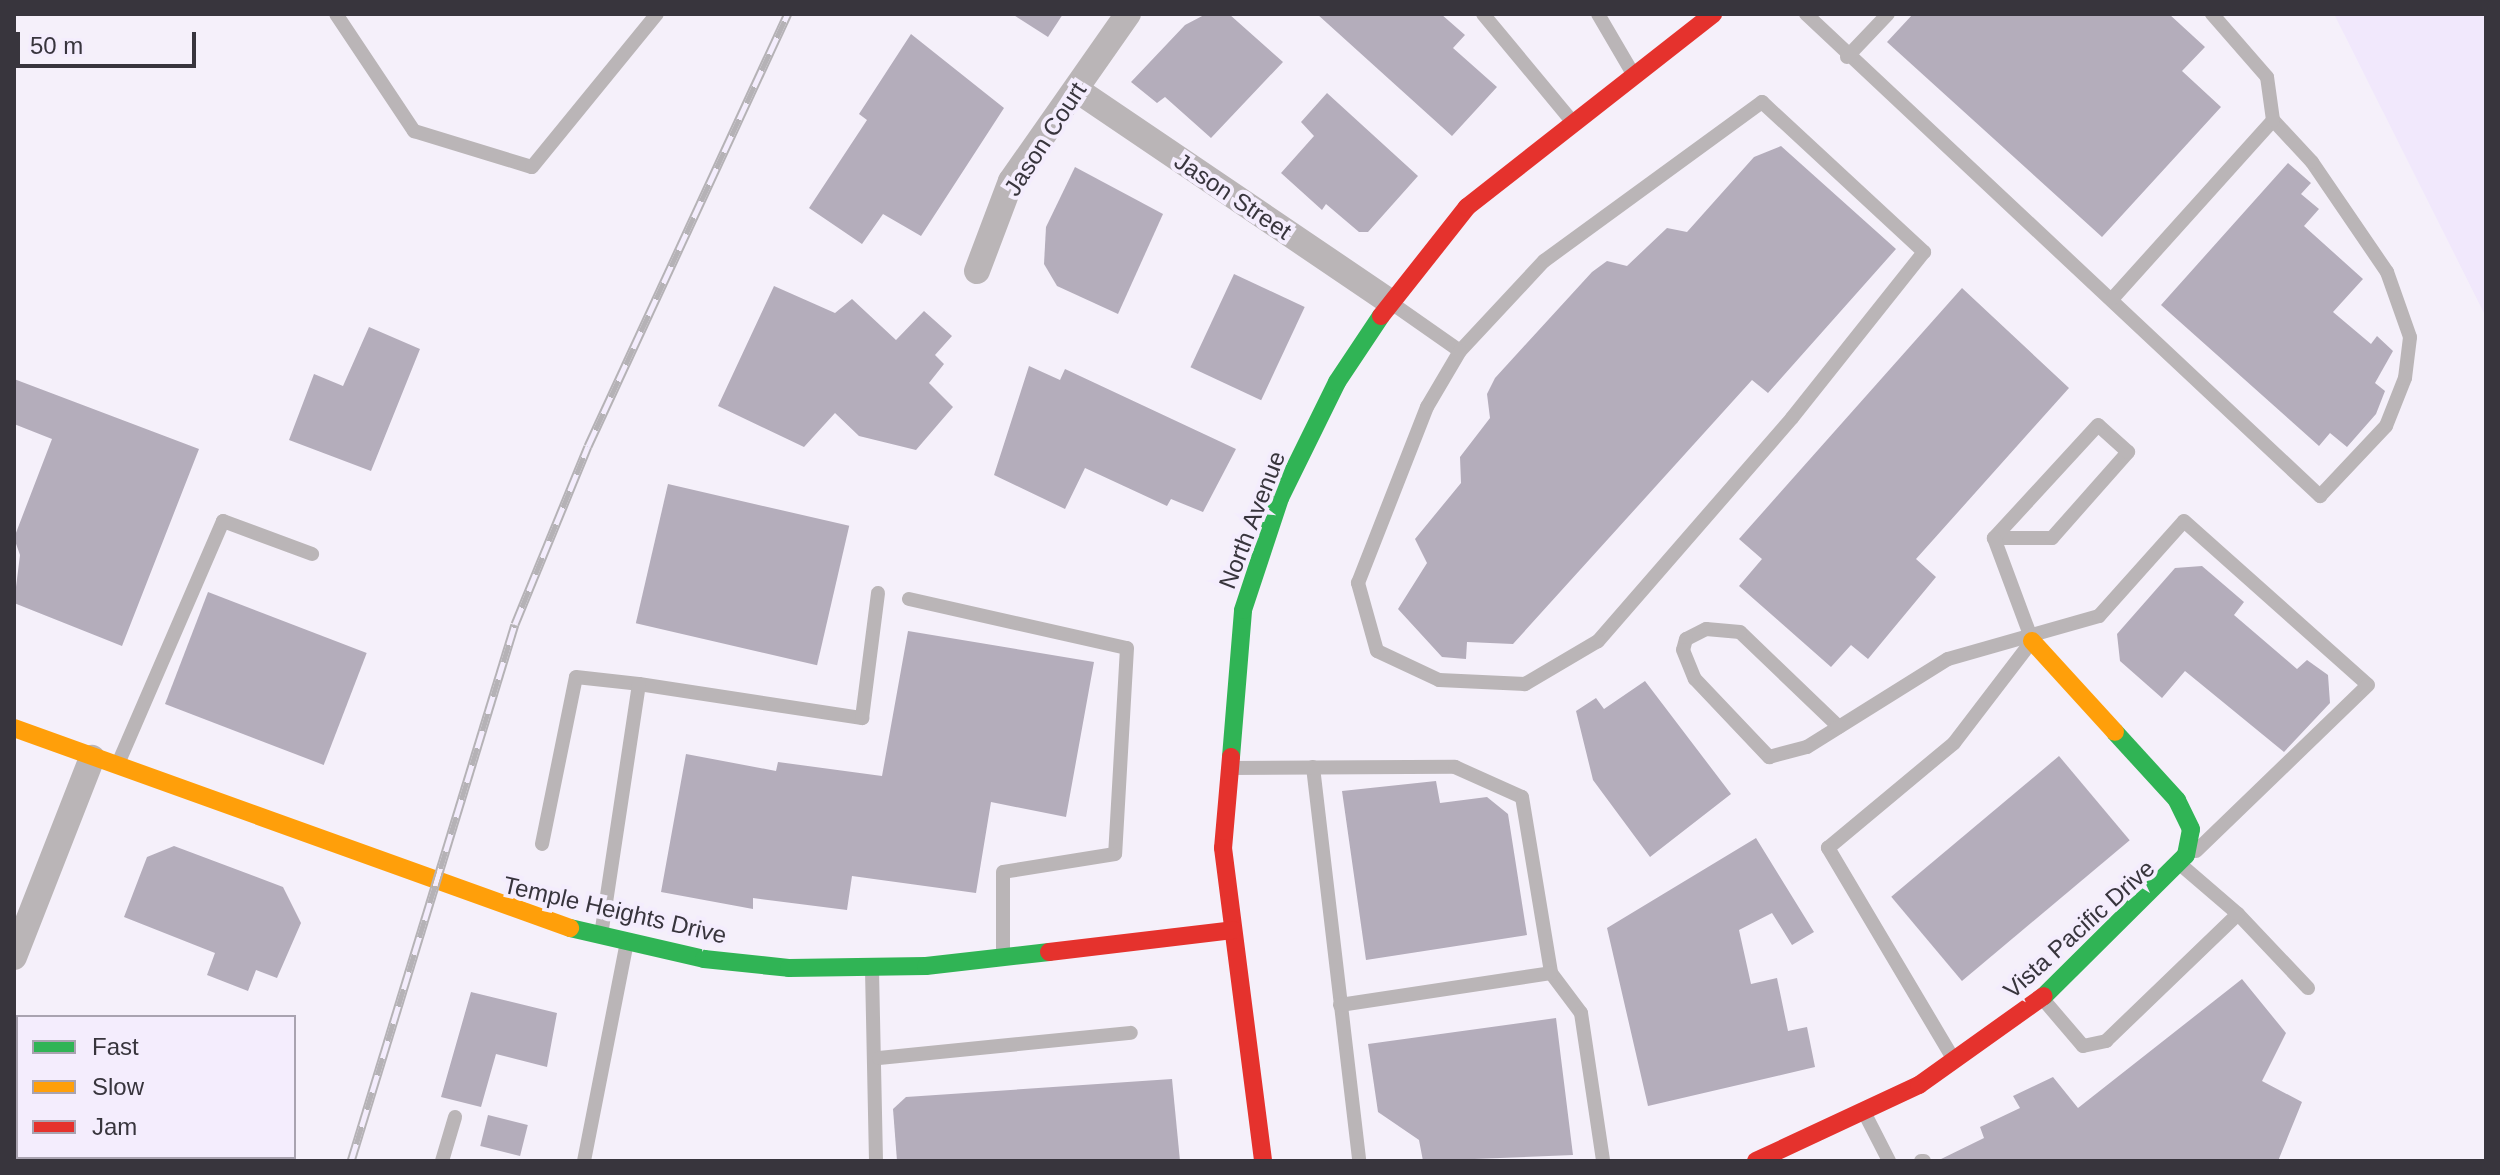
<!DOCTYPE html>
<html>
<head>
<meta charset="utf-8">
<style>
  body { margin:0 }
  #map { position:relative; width:2500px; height:1175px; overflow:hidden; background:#f5f0fa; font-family:Helvetica,sans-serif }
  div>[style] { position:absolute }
  .built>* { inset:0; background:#f1e8fc }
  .building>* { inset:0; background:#b4adbb; transform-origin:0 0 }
  .lane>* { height:14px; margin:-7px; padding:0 7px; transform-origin:7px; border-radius:7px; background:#bab5b7 }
  .street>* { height:26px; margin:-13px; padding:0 13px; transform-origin:13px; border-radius:13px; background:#bab5b7 }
  .fast>* { height:18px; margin:-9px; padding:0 9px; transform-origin:9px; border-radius:9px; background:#30b455 }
  .slow>* { height:18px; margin:-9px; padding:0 9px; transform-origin:9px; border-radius:9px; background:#ff9f0a }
  .jam>* { height:18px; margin:-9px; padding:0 9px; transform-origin:9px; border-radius:9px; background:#e5322d }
  .rail>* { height:9px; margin-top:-4.5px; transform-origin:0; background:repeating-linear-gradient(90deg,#f4edfd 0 18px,#b5b2b6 0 36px); box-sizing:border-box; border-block:2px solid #b5b2b6 }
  span { translate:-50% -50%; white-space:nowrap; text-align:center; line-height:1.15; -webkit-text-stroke:8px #f4edfd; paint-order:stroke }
  .street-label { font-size:24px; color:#38353d }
  .frame { position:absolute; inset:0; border:16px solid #38353d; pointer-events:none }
  .legend { position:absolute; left:16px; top:1015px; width:280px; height:144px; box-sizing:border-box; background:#f4edfd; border:2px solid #a9a3b0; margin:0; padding:10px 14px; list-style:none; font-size:24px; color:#38353d }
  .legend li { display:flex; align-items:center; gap:16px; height:40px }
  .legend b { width:40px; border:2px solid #a9a3b0 }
  .scale { position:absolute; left:16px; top:32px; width:180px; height:36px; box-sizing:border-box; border:4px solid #38353d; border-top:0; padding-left:10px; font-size:24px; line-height:28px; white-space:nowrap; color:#38353d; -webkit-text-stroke:6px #f4edfd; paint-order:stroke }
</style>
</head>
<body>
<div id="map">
  <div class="built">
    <div style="clip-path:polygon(2334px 14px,2486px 14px,2486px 317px)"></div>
  </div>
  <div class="building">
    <div style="clip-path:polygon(1012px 14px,1063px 14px,1048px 37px)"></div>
    <div style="clip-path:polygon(1206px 14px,1229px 14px,1283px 62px,1211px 138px,1165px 97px,1157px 103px,1131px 82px,1185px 25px)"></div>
    <div style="clip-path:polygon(1317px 14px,1441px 14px,1465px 35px,1453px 48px,1497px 87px,1452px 136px)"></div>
    <div style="clip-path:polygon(1913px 14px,2169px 14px,2205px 47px,2182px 71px,2221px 107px,2102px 237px,1887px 42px)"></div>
    <div style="clip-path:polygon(911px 34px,1004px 108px,921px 236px,883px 214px,862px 244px,809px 208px,867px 120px,859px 114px)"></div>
    <div style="clip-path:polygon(1327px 93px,1418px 176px,1368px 232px,1359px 232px,1326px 204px,1322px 210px,1281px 173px,1314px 136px,1301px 122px)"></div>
    <div style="clip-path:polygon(1781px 146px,1896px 249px,1768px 393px,1752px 380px,1513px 644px,1467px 642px,1466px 659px,1442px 657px,1398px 609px,1427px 563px,1415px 539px,1461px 483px,1460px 457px,1490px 418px,1487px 394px,1495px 378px,1592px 272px,1607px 261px,1627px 266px,1667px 228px,1687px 232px,1754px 157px)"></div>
    <div style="clip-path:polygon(2288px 163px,2311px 183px,2301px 194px,2319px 209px,2304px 226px,2363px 279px,2333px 312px,2371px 344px,2377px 336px,2393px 351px,2375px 383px,2385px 391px,2376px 414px,2347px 447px,2330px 433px,2319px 446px,2161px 305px)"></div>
    <div style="clip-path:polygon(1075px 167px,1163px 214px,1118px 314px,1057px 286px,1044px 264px,1046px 227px)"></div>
    <div style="left:1234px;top:274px;width:78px;height:103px;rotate:25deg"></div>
    <div style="clip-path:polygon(774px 286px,835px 313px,852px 299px,896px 340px,924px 311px,952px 336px,935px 355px,944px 364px,929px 383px,953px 407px,916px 450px,859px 436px,835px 413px,804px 447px,718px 406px)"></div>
    <div style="clip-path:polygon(1962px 288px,2069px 388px,1916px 559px,1936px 577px,1868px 659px,1851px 645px,1831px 667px,1739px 586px,1762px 559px,1739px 539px)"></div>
    <div style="clip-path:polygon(369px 327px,420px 349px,371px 471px,289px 440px,314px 374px,343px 386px)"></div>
    <div style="clip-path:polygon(1029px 366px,1060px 380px,1065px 369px,1236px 449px,1203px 512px,1171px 499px,1167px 506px,1085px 468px,1065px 509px,994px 475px)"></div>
    <div style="clip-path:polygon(14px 379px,199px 449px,122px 646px,14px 603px,20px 555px,14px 538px,52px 439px,14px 424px)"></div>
    <div style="left:668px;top:484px;width:186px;height:143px;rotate:13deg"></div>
    <div style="clip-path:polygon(2202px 566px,2244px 602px,2234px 615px,2297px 669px,2307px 660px,2328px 675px,2330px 703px,2284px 752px,2185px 671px,2162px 698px,2120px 661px,2117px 634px,2175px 568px)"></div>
    <div style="left:208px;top:592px;width:170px;height:120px;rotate:21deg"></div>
    <div style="clip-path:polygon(908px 631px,1094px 662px,1066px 817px,991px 802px,976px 893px,852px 876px,847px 910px,753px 898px,753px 909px,661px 892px,686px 754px,776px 771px,778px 762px,882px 776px)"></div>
    <div style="clip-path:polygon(1645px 681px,1731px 794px,1650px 857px,1593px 780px,1576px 711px,1596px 698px,1604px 709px)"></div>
    <div style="left:2059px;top:756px;width:110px;height:219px;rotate:50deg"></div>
    <div style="clip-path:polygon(1436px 781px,1440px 803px,1487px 797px,1508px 814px,1527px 935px,1366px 960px,1342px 791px)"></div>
    <div style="clip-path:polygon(1756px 838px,1814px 932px,1792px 945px,1772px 913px,1739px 930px,1751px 984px,1777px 978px,1788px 1031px,1807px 1027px,1815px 1067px,1648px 1106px,1607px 928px)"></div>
    <div style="clip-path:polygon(174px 846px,283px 887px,301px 923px,277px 978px,256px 970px,248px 991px,207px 975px,215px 953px,124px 917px,147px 857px)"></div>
    <div style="clip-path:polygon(2242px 979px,2286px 1033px,2262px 1081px,2302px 1102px,2278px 1161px,1937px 1161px,1984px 1138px,1980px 1127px,2020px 1108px,2013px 1096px,2053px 1077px,2078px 1108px)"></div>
    <div style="clip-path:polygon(471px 992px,557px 1013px,547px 1067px,496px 1054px,481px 1107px,441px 1097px)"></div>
    <div style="clip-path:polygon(1556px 1018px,1573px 1155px,1423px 1161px,1419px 1140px,1378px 1112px,1368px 1044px)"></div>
    <div style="clip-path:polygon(1172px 1079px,1180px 1161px,897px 1161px,893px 1109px,906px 1097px)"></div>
    <div style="left:488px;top:1115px;width:41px;height:32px;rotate:14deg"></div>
  </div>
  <div class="lane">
    <div style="left:336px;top:14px;width:141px;rotate:56.3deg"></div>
    <div style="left:414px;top:131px;width:123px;rotate:17deg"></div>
    <div style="left:532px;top:167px;width:198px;rotate:-50.8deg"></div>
    <div style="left:1483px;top:14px;width:138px;rotate:50.3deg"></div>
    <div style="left:1598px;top:14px;width:69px;rotate:59.7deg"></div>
    <div style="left:1806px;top:14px;width:705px;rotate:43.16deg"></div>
    <div style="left:2320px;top:496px;width:96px;rotate:-46.7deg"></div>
    <div style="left:2386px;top:426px;width:52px;rotate:-68.4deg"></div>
    <div style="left:2405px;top:378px;width:41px;rotate:-83deg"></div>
    <div style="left:2410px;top:337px;width:69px;rotate:-109.5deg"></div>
    <div style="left:2387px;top:272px;width:133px;rotate:-124.3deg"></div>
    <div style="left:2312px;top:162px;width:57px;rotate:-132.9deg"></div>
    <div style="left:1847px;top:57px;width:59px;rotate:-46.4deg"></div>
    <div style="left:2113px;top:298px;width:239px;rotate:-48deg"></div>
    <div style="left:2273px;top:120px;width:43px;rotate:-97.9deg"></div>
    <div style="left:2267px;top:77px;width:84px;rotate:-131.1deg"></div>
    <div style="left:1390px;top:302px;width:85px;rotate:35deg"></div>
    <div style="left:1460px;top:351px;width:123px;rotate:-47deg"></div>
    <div style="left:1544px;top:261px;width:270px;rotate:-36.1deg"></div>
    <div style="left:1762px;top:102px;width:221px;rotate:42.8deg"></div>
    <div style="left:1924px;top:252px;width:212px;rotate:128.5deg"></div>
    <div style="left:1792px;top:418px;width:296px;rotate:131deg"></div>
    <div style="left:1598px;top:641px;width:85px;rotate:149.5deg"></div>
    <div style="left:1525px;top:684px;width:86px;rotate:-177.3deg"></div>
    <div style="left:1439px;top:680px;width:68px;rotate:-154.9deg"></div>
    <div style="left:1377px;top:651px;width:71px;rotate:-105.6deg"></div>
    <div style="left:1358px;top:583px;width:189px;rotate:-68.6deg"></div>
    <div style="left:1427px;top:407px;width:65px;rotate:-59.5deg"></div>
    <div style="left:1994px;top:538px;width:58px"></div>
    <div style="left:2052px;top:538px;width:115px;rotate:-48.5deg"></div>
    <div style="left:2128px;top:452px;width:40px;rotate:-138deg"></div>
    <div style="left:2098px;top:425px;width:154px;rotate:132.6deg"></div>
    <div style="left:1994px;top:538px;width:109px;rotate:69.6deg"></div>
    <div style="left:909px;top:599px;width:223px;rotate:12.7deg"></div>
    <div style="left:1127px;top:648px;width:206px;rotate:93.3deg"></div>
    <div style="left:1115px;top:854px;width:113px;rotate:170.9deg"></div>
    <div style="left:1003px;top:872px;width:85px;rotate:90deg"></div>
    <div style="left:639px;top:684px;width:226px;rotate:8.7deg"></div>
    <div style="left:862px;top:718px;width:126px;rotate:-82.7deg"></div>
    <div style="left:1839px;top:727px;width:137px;rotate:-136.2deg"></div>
    <div style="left:1740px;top:632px;width:34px;rotate:-175deg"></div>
    <div style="left:1706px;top:629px;width:22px;rotate:153deg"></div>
    <div style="left:1686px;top:639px;width:11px;rotate:105deg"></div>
    <div style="left:1683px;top:650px;width:31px;rotate:68deg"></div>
    <div style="left:1695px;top:679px;width:108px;rotate:46.5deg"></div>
    <div style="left:1769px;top:757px;width:39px;rotate:-15deg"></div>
    <div style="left:1807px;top:747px;width:166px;rotate:-32deg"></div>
    <div style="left:1948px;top:659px;width:157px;rotate:-15.9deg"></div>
    <div style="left:2099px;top:616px;width:127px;rotate:-48.2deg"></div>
    <div style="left:2184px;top:521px;width:246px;rotate:41.7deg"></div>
    <div style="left:2368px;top:685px;width:239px;rotate:136deg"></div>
    <div style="left:117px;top:766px;width:267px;rotate:-66.6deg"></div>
    <div style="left:223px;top:521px;width:95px;rotate:20.3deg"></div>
    <div style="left:1313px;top:767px;width:397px;rotate:83.3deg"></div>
    <div style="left:1230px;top:768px;width:225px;rotate:-0.3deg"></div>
    <div style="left:1455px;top:767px;width:73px;rotate:24.1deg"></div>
    <div style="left:1522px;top:797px;width:178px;rotate:80.6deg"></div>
    <div style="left:1551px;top:973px;width:50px;rotate:53.1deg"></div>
    <div style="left:1581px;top:1013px;width:150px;rotate:81.5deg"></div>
    <div style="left:542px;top:844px;width:170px;rotate:-78.5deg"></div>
    <div style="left:576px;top:677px;width:63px;rotate:6.3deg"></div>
    <div style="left:639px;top:684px;width:254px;rotate:98.6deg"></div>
    <div style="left:2238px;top:914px;width:102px;rotate:46.6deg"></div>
    <div style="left:872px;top:970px;width:191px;rotate:88.8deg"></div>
    <div style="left:2042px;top:998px;width:63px;rotate:49.5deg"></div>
    <div style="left:2083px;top:1046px;width:24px;rotate:-12deg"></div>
    <div style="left:2106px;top:1041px;width:183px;rotate:-43.9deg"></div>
    <div style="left:2238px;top:914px;width:75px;rotate:-139.3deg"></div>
    <div style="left:1340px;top:1005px;width:213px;rotate:-8.6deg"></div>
    <div style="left:879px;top:1058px;width:253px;rotate:-5.7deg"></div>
    <div style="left:1954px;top:1060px;width:247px;rotate:-120.7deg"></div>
    <div style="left:1828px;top:848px;width:164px;rotate:-39.8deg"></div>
    <div style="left:1954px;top:743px;width:128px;rotate:-52.6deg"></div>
    <div style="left:1865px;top:1114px;width:53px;rotate:62.9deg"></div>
    <div style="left:442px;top:1161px;width:46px;rotate:-73.5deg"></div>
    <div style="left:584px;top:1161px;width:223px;rotate:-78.9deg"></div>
    <div style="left:1921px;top:1161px;width:3px"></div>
  </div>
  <div class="street">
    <div style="left:1077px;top:90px;width:378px;rotate:34.1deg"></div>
    <div style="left:977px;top:271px;width:96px;rotate:-69.3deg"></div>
    <div style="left:1011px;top:181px;width:204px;rotate:-55deg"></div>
    <div style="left:14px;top:957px;width:214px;rotate:-68.6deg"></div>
  </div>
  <div class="fast">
    <div style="left:1231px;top:757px;width:147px;rotate:-85.3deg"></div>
    <div style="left:1243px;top:610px;width:118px;rotate:-71.7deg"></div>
    <div style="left:1280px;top:498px;width:129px;rotate:-63.8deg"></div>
    <div style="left:1337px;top:382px;width:79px;rotate:-56.3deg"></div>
    <div style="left:570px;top:928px;width:138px;rotate:13deg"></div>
    <div style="left:704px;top:959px;width:85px;rotate:6deg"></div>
    <div style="left:789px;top:968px;width:137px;rotate:-0.8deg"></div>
    <div style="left:926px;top:966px;width:124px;rotate:-6.5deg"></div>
    <div style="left:2044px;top:996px;width:200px;rotate:-44.8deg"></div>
    <div style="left:2186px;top:855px;width:26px;rotate:-79deg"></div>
    <div style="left:2191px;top:829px;width:32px;rotate:-116deg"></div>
    <div style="left:2177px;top:800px;width:92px;rotate:-132.4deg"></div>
  </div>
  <div class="slow">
    <div style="left:2032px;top:641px;width:123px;rotate:47.6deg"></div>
    <div style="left:14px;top:728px;width:591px;rotate:19.78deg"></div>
  </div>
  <div class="jam">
    <div style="left:1381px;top:316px;width:139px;rotate:-51.7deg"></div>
    <div style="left:1467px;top:207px;width:313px;rotate:-38.1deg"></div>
    <div style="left:1231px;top:757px;width:91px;rotate:95deg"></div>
    <div style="left:1223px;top:848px;width:316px;rotate:82.7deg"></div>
    <div style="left:1049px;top:952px;width:185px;rotate:-6.8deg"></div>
    <div style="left:1756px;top:1161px;width:180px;rotate:-25deg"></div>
    <div style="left:1919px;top:1085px;width:153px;rotate:-35.5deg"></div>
  </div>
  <div class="rail">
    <div style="left:351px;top:1161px;width:561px;rotate:-73.02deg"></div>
    <div style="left:515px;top:624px;width:192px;rotate:-67.7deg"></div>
    <div style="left:588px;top:446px;width:476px;rotate:-65.2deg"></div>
  </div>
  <div class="street-label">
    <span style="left:1045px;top:139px;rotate:-57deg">Jason Court</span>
    <span style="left:1233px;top:196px;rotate:34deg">Jason Street</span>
    <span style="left:1252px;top:520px;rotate:-69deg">North Avenue</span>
    <span style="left:615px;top:910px;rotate:13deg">Temple Heights Drive</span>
    <span style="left:2079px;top:929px;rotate:-42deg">Vista Pacific Drive</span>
  </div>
  <div class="frame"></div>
  <ul class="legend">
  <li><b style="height:10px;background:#30b455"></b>Fast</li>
  <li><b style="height:10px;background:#ff9f0a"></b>Slow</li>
  <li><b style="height:10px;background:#e5322d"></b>Jam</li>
  </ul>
  <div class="scale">50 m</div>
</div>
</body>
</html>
